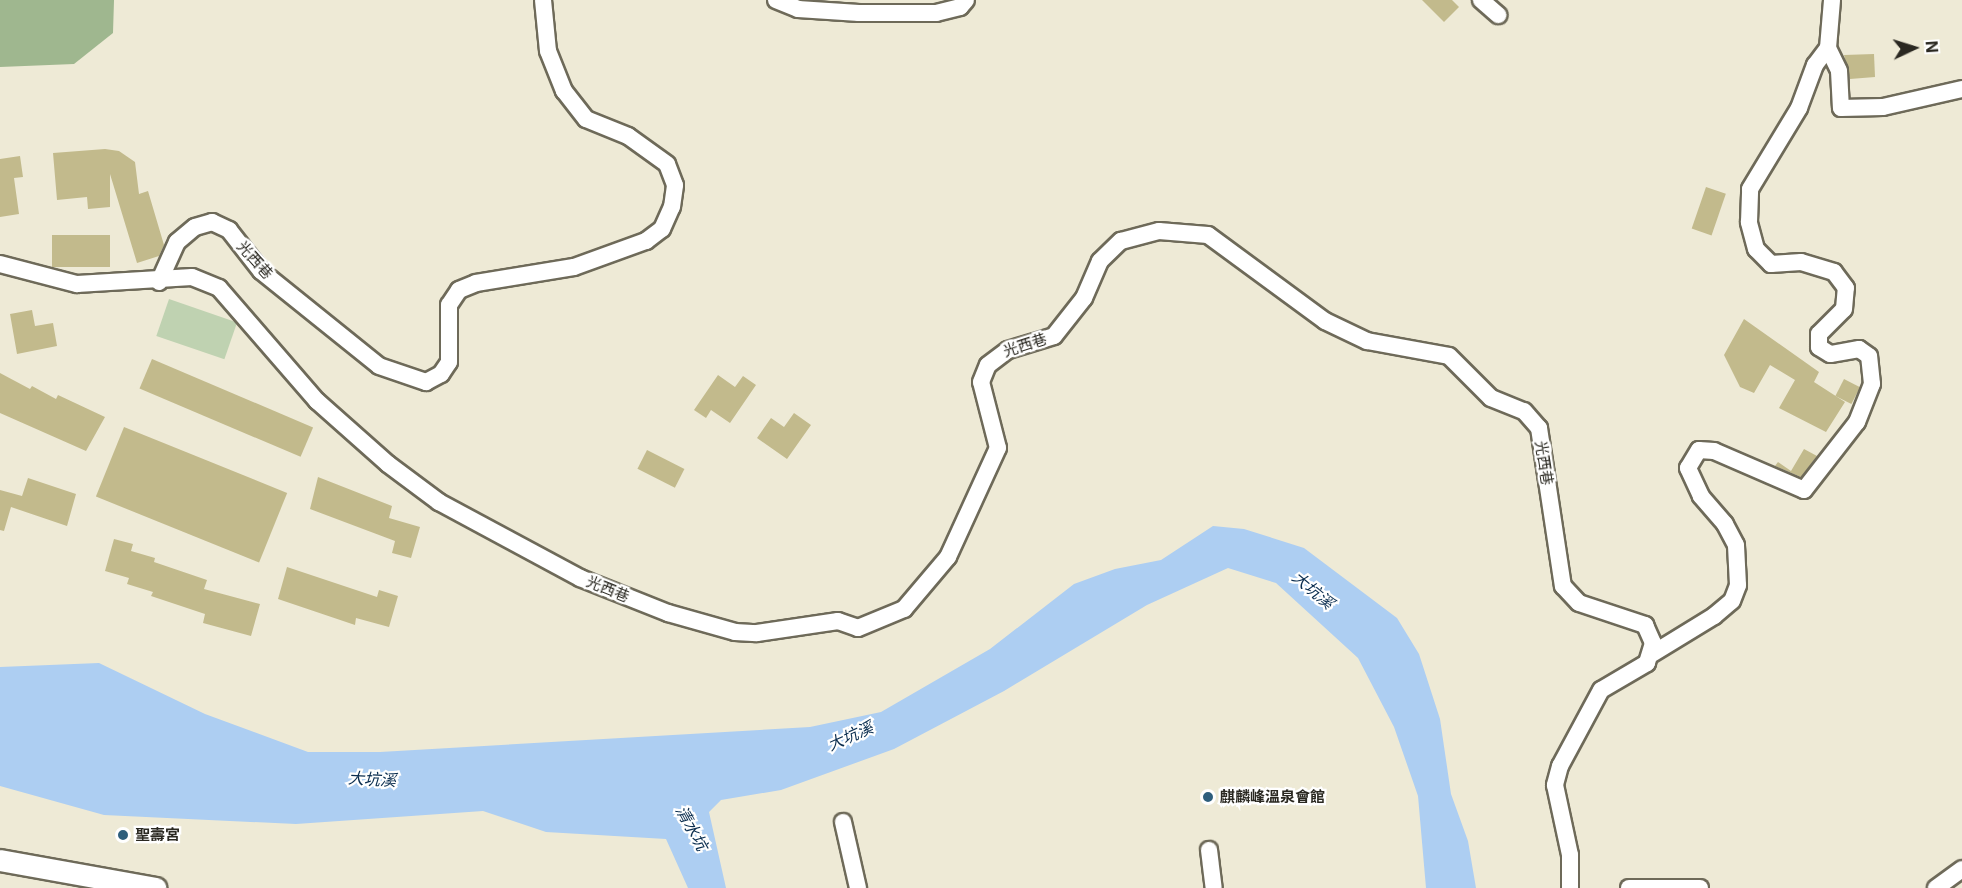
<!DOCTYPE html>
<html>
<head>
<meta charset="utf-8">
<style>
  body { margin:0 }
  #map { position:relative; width:1962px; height:888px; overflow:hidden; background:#eeead6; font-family:Inter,"Noto Sans TC",sans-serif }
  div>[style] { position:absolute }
  .green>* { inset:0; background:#bfd2b1; transform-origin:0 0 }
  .forest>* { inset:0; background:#9fb78f }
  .water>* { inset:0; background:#adcef2 }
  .building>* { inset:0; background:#c2ba8c; transform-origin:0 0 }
  .roads { filter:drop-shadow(2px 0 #6e6a59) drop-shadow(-2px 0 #6e6a59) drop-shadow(0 2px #6e6a59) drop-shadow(0 -2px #6e6a59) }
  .minor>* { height:16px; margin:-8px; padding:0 8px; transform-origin:8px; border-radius:8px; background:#fff }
  .major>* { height:21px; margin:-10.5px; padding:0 10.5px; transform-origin:10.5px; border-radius:10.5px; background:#fff }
  .dots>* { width:16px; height:16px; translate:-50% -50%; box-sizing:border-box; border:3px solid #fff; border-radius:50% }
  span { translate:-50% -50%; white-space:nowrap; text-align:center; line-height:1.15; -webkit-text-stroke:4.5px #fff; paint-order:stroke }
  .street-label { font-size:15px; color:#2a2821 }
  .poi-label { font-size:15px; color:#2a2821; font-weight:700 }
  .left { translate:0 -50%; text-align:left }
  .water-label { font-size:16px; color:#0a2d4f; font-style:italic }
  .north { position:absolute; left:1884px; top:18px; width:60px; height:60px; -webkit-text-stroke:4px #fff; paint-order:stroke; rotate:86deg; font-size:16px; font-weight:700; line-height:24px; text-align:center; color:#2a2821 }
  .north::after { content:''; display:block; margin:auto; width:21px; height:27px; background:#2a2821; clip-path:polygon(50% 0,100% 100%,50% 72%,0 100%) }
</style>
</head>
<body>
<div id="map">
  <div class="green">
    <div style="left:169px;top:299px;width:72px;height:39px;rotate:19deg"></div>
  </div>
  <div class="forest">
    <div style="clip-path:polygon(0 0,114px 0,113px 33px,74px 64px,0 67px)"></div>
  </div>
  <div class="water">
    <div style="clip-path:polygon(1213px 526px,1244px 529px,1304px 548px,1397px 618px,1419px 654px,1440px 719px,1451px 794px,1468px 841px,1476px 888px,1426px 888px,1418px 796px,1394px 727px,1358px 658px,1276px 583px,1228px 568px,1147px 605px,1004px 691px,894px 749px,781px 790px,721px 800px,709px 812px,726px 888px,688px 888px,666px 839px,546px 832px,483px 811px,296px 824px,104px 815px,0 786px,0 667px,99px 663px,205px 714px,308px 752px,380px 752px,810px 727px,881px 712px,990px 649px,1074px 584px,1115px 569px,1161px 560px)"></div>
  </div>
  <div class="building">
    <div style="clip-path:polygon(1422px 0,1452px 0,1459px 7px,1444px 22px)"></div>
    <div style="clip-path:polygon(1874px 54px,1875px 77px,1850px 79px,1844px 55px)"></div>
    <div style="clip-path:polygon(105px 149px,119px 151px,135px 162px,139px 194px,148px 191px,164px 245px,159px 256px,137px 263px,110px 174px,110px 207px,88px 209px,87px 197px,57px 200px,53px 153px)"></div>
    <div style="clip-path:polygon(20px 156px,23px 177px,14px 178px,19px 214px,0 217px,0 159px)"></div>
    <div style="left:1706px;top:187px;width:21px;height:44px;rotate:19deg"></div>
    <div style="left:52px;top:235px;width:58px;height:32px"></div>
    <div style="clip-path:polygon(32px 310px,35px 326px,53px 323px,57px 346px,17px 354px,10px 314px)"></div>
    <div style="clip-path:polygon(1744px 319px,1819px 372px,1814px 382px,1845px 402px,1826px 432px,1779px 408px,1795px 380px,1770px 365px,1754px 393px,1740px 387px,1724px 355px)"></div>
    <div style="left:152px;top:359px;width:175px;height:32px;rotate:23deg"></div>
    <div style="clip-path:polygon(0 373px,30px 389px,32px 386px,56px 399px,58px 395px,105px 417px,86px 451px,0 413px)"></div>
    <div style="clip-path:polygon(718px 375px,735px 387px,743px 376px,756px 385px,730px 423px,711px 410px,706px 418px,694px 410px)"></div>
    <div style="left:1844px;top:379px;width:18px;height:19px;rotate:27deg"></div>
    <div style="clip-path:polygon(794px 413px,811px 425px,787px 459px,757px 438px,771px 418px,784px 427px)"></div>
    <div style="left:124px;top:427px;width:176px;height:75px;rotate:22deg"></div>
    <div style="clip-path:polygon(1804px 449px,1817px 456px,1801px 477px,1775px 466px,1778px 462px,1791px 471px)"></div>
    <div style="left:647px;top:450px;width:42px;height:21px;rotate:27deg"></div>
    <div style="clip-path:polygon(318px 477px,392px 506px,389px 518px,420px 527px,411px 558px,392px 553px,395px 541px,310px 509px)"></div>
    <div style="clip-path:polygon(28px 478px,76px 494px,67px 526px,11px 507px,4px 531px,0 530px,0 490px,22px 496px)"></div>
    <div style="clip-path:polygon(114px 539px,133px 544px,131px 551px,155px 558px,154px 562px,207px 580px,204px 589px,260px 604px,251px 636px,203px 623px,205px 614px,151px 596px,153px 592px,127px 584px,129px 578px,105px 571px)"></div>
    <div style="clip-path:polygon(287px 567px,377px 597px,379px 590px,398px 596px,389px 627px,356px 618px,355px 625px,278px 599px)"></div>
  </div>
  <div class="roads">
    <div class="minor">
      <div style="left:776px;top:0;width:24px;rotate:22deg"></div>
      <div style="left:798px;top:9px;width:61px;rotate:3.8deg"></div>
      <div style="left:859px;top:13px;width:77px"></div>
      <div style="left:936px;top:13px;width:25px;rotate:-14deg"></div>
      <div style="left:960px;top:7px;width:9px;rotate:-49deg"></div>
      <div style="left:1481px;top:0;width:23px;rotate:41deg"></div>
      <div style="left:1828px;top:48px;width:25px;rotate:64deg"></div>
      <div style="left:1839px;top:71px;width:37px;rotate:87deg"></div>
      <div style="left:1841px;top:108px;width:42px;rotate:-1.4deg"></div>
      <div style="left:1883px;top:107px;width:81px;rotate:-12.8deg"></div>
      <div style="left:0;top:264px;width:80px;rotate:14.6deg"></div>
      <div style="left:77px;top:284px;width:115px;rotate:-3.5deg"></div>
      <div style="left:192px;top:277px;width:29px;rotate:22deg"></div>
      <div style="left:219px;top:288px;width:150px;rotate:49.1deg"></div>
      <div style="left:317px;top:401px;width:95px;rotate:41.6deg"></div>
      <div style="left:388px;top:464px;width:64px;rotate:36.7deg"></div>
      <div style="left:439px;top:502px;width:160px;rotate:28.3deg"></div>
      <div style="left:580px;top:578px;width:95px;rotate:21.7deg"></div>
      <div style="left:668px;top:613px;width:70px;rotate:15.8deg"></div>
      <div style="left:735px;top:632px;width:22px;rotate:3deg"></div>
      <div style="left:757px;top:633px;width:82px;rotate:-8.4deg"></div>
      <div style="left:838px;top:621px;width:21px;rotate:19deg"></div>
      <div style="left:858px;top:628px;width:50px;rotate:-22.4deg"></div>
      <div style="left:904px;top:609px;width:68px;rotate:-49.8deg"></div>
      <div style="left:948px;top:557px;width:120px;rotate:-65.4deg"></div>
      <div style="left:998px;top:448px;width:68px;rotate:-104.4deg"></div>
      <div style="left:981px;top:382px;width:18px;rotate:-68deg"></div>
      <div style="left:988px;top:365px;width:25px;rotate:-37deg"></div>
      <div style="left:1008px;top:350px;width:48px;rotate:-16.9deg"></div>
      <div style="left:1054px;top:336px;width:48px;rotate:-51.7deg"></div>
      <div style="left:1084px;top:298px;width:40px;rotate:-66.6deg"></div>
      <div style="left:1100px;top:261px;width:29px;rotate:-44deg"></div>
      <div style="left:1121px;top:241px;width:39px;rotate:-15deg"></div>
      <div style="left:1159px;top:231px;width:49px;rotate:4.7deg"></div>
      <div style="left:1208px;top:235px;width:145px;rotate:36.3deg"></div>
      <div style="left:1325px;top:321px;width:47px;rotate:25.5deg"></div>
      <div style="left:1367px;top:341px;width:83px;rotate:10.4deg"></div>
      <div style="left:1449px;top:356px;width:59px;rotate:45deg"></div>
      <div style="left:1491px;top:398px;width:35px;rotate:22deg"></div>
      <div style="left:1524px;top:411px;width:23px;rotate:49deg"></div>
      <div style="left:1539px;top:428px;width:160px;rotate:81.4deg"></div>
      <div style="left:1563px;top:586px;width:23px;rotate:47deg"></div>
      <div style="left:1579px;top:603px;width:70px;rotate:18.4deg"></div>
      <div style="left:1645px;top:625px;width:20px;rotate:66deg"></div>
      <div style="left:1653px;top:643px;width:21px;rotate:107deg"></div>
      <div style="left:1647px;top:663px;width:53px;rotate:149.6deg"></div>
      <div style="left:1601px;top:690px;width:86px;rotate:118.3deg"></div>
      <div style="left:1560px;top:766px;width:20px;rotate:105deg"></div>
      <div style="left:1555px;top:785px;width:72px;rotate:77.9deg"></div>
      <div style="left:1570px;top:855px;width:33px;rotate:90deg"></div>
      <div style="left:159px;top:282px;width:44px;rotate:-65.8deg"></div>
      <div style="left:177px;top:242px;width:23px;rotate:-40deg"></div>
      <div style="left:195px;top:227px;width:18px;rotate:-16deg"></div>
      <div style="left:212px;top:222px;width:19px;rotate:25deg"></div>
      <div style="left:229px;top:230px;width:52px;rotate:52deg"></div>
      <div style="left:261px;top:271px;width:151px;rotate:38.8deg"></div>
      <div style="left:379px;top:366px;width:50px;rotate:18.8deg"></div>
      <div style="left:426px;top:382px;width:17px;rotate:-28deg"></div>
      <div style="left:441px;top:374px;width:14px;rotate:-56deg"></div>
      <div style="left:449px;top:362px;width:57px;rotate:-90deg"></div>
      <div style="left:449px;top:305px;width:18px;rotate:-56deg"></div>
      <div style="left:459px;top:290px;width:18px;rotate:-22deg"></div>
      <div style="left:476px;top:283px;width:99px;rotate:-9.3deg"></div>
      <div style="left:574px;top:267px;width:77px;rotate:-19.9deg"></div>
      <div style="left:646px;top:241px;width:20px;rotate:-37deg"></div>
      <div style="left:662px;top:229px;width:24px;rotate:-66deg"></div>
      <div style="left:672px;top:207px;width:22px;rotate:-82deg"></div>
      <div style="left:675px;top:185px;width:22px;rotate:-111deg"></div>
      <div style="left:667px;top:164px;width:48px;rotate:-144.3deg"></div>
      <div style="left:628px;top:136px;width:45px;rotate:-158deg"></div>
      <div style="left:586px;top:119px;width:36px;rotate:-128deg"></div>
      <div style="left:564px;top:91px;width:43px;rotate:-111.8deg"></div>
      <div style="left:548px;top:51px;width:51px;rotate:-95.6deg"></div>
      <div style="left:1652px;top:654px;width:73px;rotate:-31.5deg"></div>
      <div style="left:1714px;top:616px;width:23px;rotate:-40deg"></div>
      <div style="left:1732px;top:601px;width:17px;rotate:-69deg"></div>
      <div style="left:1738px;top:585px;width:40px;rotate:-92.9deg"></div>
      <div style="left:1736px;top:545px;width:24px;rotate:-118deg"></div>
      <div style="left:1725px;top:524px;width:37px;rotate:-131deg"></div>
      <div style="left:1701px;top:496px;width:31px;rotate:-115deg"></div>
      <div style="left:1688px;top:468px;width:21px;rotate:-59deg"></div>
      <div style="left:1699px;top:450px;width:15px;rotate:4deg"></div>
      <div style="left:1714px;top:451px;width:98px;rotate:23.4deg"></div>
      <div style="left:1804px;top:490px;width:86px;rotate:-52.1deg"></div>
      <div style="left:1857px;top:422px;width:41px;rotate:-68.5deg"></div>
      <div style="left:1872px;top:384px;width:28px;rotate:-96deg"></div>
      <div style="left:1869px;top:356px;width:12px;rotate:-145deg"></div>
      <div style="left:1859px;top:349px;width:29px;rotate:170deg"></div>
      <div style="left:1830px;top:354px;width:13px;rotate:-148deg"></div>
      <div style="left:1819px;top:347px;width:13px;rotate:-90deg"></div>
      <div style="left:1819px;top:334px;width:35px;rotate:-45deg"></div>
      <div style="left:1844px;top:309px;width:21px;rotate:-85deg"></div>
      <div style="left:1846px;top:288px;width:20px;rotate:-127deg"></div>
      <div style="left:1834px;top:272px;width:34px;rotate:-163deg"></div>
      <div style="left:1801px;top:262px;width:30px;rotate:176deg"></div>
      <div style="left:1771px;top:264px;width:21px;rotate:-135deg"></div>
      <div style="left:1756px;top:249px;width:28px;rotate:-105deg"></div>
      <div style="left:1749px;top:222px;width:33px;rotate:-88deg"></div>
      <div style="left:1750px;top:189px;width:95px;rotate:-58.8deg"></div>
      <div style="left:1799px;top:108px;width:46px;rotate:-69.6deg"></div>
      <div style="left:1815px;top:65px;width:21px;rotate:-53deg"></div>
      <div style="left:1828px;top:48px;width:48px;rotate:-85.2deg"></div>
      <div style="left:843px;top:822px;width:68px;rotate:77.2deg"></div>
      <div style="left:1209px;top:850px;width:38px;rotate:83deg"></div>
      <div style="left:1629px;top:888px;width:71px"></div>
      <div style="left:1936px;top:888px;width:32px;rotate:-36deg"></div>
    </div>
    <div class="major">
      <div style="left:0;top:860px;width:158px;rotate:10.2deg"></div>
    </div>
  </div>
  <div class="dots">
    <div style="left:1208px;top:797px;background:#2e5e7c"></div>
    <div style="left:123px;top:835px;background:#2e5e7c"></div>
  </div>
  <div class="street-label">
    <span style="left:255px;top:260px;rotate:48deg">光西巷</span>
    <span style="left:1025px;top:345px;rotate:-18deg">光西巷</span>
    <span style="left:1544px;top:463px;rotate:81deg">光西巷</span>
    <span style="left:608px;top:589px;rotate:22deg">光西巷</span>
  </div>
  <div class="poi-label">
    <span class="left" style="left:1220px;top:797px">麒麟峰溫泉會館</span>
    <span class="left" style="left:135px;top:835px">聖壽宮</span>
  </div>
  <div class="water-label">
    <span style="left:1313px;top:590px;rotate:40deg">大坑溪</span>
    <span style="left:850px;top:736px;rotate:-24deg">大坑溪</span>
    <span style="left:372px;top:779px;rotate:3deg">大坑溪</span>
    <span style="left:692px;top:828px;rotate:61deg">清水坑</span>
  </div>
  <div class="north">N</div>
</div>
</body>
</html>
